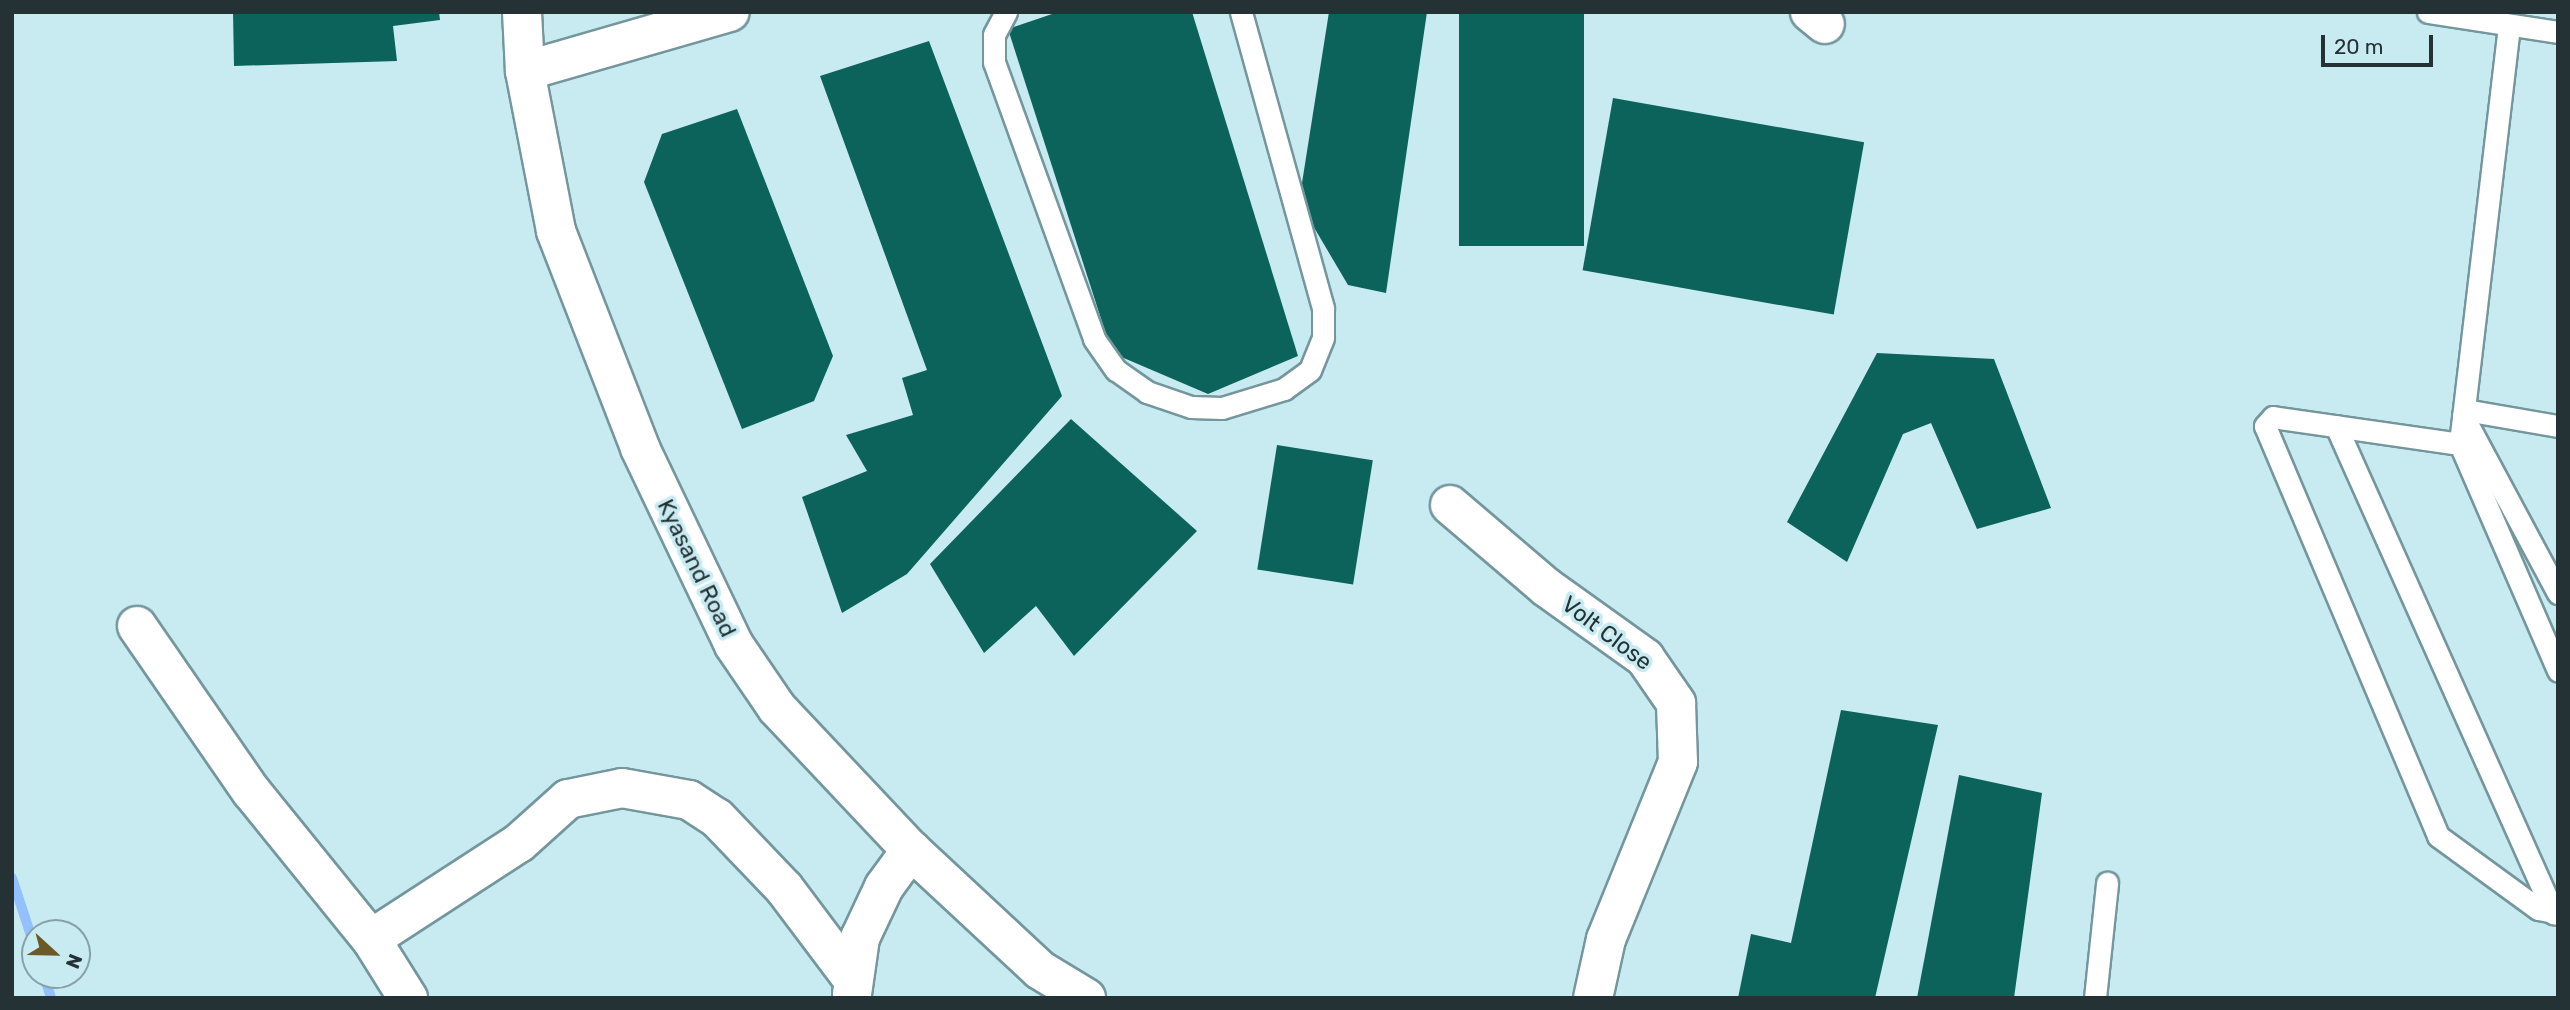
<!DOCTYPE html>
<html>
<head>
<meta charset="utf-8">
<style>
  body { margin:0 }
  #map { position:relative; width:2570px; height:1010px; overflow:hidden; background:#c8ebf2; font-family:Rubik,sans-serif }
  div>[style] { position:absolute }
  .stream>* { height:10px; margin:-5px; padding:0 5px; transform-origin:5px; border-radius:5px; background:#93c0ff }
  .building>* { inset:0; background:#0b635c; transform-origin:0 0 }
  .roads { filter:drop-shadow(2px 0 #74969c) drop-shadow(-2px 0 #74969c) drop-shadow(0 2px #74969c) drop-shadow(0 -2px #74969c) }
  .service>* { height:21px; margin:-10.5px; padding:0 10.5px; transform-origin:10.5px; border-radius:10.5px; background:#fff }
  .minor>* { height:38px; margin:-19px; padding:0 19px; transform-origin:19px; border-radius:19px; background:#fff }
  span { translate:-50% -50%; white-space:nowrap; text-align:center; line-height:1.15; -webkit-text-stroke:7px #c8ebf2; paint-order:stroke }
  .street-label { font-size:23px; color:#243235 }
  .frame { position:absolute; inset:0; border:14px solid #243235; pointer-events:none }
  .north { position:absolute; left:21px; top:919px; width:70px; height:70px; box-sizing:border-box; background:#c8ebf2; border:2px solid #86a1a6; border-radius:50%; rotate:112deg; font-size:19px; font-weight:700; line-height:28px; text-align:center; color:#243235 }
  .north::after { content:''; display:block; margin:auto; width:24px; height:32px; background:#6b5a28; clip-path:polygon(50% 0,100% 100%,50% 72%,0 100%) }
  .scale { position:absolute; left:2321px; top:35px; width:112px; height:32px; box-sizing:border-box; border:4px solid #243235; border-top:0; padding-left:9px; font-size:21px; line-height:24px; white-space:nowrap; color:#243235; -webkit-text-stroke:5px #c8ebf2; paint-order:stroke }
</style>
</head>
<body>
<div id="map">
  <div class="stream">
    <div style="left:12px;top:878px;width:74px;rotate:71.8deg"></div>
    <div style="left:44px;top:975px;width:24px;rotate:73deg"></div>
  </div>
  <div class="building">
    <div style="clip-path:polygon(233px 12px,439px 12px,440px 20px,393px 26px,397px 61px,234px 66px)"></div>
    <div style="clip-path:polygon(1058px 12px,1192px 12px,1298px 356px,1208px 394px,1112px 353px,1008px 29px)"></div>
    <div style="clip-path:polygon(1329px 12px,1427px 12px,1386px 293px,1348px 285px,1299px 202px)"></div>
    <div style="left:1459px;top:12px;width:125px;height:234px"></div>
    <div style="clip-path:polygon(929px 41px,1062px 396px,907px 574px,842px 613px,802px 497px,867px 471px,846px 435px,913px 415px,902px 378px,927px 370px,820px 76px)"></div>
    <div style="left:1613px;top:98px;width:255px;height:175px;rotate:10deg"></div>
    <div style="clip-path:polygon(737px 109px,833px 356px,814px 401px,742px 429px,644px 182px,662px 134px)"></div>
    <div style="clip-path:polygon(1877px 353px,1994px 359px,2051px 508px,1977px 529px,1931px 423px,1903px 434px,1847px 562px,1787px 522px)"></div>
    <div style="clip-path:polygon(1071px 419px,1197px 531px,1074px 656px,1036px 606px,984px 653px,930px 564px)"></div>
    <div style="left:1277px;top:445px;width:97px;height:126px;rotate:9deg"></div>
    <div style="clip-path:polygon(1841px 710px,1938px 725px,1875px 998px,1738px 998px,1751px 934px,1791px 943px)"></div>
    <div style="clip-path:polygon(1959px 775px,2042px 793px,2014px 998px,1917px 998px)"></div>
  </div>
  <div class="roads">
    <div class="service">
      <div style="left:1006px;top:12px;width:26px;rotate:118deg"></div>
      <div style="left:994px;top:35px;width:27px;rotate:90deg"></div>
      <div style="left:994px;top:62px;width:294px;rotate:70.1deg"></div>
      <div style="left:1094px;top:339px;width:38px;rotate:55deg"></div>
      <div style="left:1116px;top:370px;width:38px;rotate:35deg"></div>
      <div style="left:1147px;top:392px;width:46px;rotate:18.8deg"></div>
      <div style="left:1191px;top:407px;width:31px;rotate:2deg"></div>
      <div style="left:1222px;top:408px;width:65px;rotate:-17deg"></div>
      <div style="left:1284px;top:389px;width:32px;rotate:-36deg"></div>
      <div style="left:1310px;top:370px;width:35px;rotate:-68deg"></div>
      <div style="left:1323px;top:337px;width:29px;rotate:-90deg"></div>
      <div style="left:1323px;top:308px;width:307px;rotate:-105.5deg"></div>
      <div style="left:2428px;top:12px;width:132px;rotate:8.7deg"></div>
      <div style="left:2509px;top:26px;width:421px;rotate:96.7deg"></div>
      <div style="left:2460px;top:444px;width:247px;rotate:66.6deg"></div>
      <div style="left:2465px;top:410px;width:94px;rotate:9.8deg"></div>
      <div style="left:2463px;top:416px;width:201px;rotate:61.8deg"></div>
      <div style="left:2336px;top:426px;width:534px;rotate:65.93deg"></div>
      <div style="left:2460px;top:444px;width:189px;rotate:-171.8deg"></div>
      <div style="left:2273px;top:417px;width:12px;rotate:132deg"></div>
      <div style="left:2265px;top:426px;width:445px;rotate:67.1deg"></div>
      <div style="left:2438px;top:836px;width:124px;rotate:36.1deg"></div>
      <div style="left:2538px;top:909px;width:20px;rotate:11deg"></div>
      <div style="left:2095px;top:998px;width:116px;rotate:-84deg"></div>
    </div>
    <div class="minor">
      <div style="left:522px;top:12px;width:59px;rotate:87.1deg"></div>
      <div style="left:525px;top:71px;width:163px;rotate:79deg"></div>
      <div style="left:556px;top:231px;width:233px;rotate:68.8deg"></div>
      <div style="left:640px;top:448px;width:218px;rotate:64.5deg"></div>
      <div style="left:734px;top:645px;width:76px;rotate:55.7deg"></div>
      <div style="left:777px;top:708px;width:195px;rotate:46.7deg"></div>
      <div style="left:911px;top:850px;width:176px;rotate:42.9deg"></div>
      <div style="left:1040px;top:970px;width:54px;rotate:31.3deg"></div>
      <div style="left:1810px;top:12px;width:19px;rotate:39deg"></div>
      <div style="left:525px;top:71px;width:213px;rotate:-16.1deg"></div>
      <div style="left:1450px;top:505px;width:126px;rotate:40.5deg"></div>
      <div style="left:1546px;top:587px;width:122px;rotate:35.6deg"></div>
      <div style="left:1645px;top:658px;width:55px;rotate:55.4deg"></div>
      <div style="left:1676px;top:703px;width:59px;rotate:88.1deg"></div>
      <div style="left:1678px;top:762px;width:191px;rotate:112.1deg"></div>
      <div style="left:1606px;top:939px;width:60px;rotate:102.4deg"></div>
      <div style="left:137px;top:626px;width:201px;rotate:55.4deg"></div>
      <div style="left:251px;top:791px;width:191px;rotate:51deg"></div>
      <div style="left:371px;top:939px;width:70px;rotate:57.9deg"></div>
      <div style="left:371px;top:939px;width:176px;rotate:-33deg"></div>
      <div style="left:519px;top:843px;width:66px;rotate:-41.9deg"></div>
      <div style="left:568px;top:799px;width:55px;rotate:-11.5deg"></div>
      <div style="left:622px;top:788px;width:68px;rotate:10.2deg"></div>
      <div style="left:689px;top:800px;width:33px;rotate:33deg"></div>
      <div style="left:717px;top:818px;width:97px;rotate:46.3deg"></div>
      <div style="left:784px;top:888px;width:115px;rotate:53.1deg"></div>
      <div style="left:852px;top:994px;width:57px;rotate:-81.9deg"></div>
      <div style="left:860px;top:938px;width:56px;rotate:-64.8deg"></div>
      <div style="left:884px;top:887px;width:46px;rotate:-53.9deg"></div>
    </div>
  </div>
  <div class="street-label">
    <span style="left:697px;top:568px;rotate:64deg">Kyasand Road</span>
    <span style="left:1607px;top:633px;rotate:37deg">Volt Close</span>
  </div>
  <div class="frame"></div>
  <div class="north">N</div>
  <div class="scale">20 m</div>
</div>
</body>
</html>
